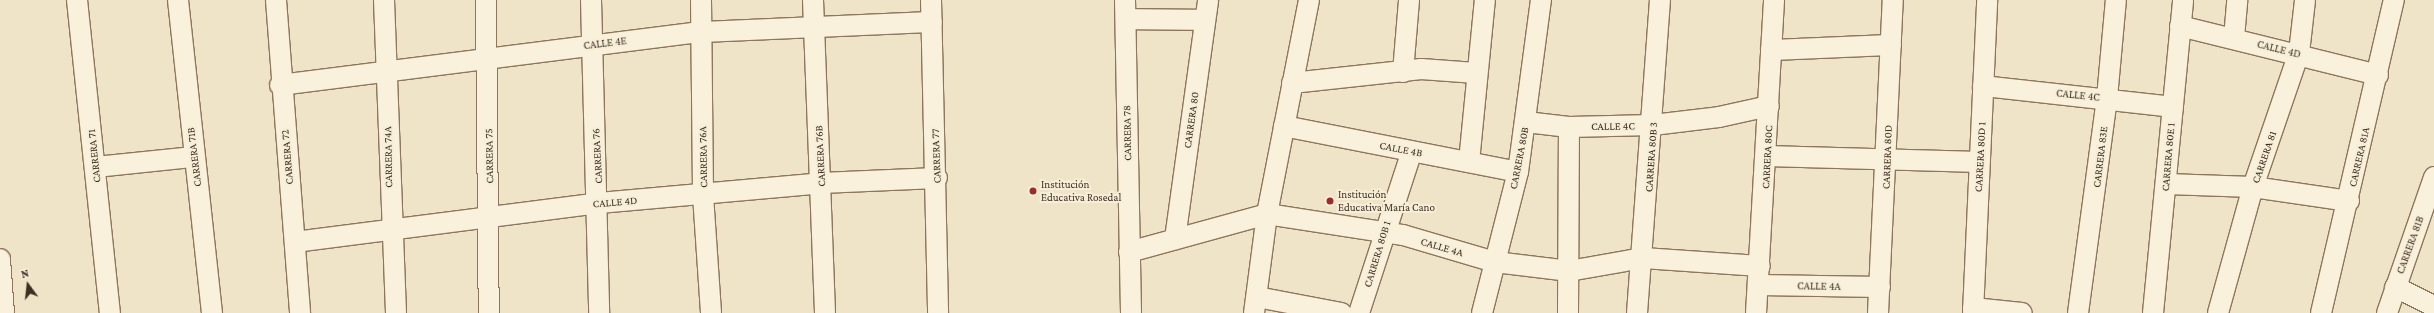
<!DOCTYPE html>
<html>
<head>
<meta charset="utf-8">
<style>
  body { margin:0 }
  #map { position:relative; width:2434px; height:313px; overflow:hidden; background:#f0e4c8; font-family:"Crimson Pro",serif }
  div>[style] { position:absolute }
  .roads { filter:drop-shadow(1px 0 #8d765c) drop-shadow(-1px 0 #8d765c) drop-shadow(0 1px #8d765c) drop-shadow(0 -1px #8d765c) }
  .minor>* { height:20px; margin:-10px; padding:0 10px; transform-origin:10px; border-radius:10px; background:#faf1dc }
  .dots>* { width:11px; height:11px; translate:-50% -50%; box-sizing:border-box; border:2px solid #f7eed8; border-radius:50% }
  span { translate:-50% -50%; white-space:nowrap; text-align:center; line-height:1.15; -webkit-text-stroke:4px #f7eed8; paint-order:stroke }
  .street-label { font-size:11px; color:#3d2e20 }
  .poi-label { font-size:11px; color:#3d2e20 }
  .left { translate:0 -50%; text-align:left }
  .north { position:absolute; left:8px; top:265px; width:40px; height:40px; -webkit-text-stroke:3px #f7eed8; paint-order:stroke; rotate:345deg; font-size:11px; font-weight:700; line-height:16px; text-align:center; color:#3d2e20 }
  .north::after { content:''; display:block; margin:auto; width:14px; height:18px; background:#3d2e20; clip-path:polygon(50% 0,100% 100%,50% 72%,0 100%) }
</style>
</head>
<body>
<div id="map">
  <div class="roads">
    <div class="minor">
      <div style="left:77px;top:0;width:315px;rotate:84deg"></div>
      <div style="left:178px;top:0;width:315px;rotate:83.8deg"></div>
      <div style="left:276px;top:0;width:314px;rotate:85.6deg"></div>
      <div style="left:384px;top:0;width:313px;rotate:87.8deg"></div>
      <div style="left:486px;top:0;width:313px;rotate:89.5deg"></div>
      <div style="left:591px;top:0;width:313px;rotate:88.5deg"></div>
      <div style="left:701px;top:0;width:195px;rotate:89.4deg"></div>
      <div style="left:703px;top:195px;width:118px;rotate:86.1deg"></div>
      <div style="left:813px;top:0;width:313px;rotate:87.8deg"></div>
      <div style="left:931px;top:0;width:313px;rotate:88.7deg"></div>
      <div style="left:1125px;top:0;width:313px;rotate:88.9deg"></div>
      <div style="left:1126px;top:19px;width:79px;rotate:0.7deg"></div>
      <div style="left:2180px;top:26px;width:204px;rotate:13.9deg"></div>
      <div style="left:2234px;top:38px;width:38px;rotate:-85deg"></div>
      <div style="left:1771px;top:50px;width:120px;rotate:-2.4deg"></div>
      <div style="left:1403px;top:72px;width:72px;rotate:-85.2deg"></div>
      <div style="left:1292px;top:83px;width:130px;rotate:-6.2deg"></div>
      <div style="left:1421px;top:69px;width:55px;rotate:4.2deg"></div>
      <div style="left:280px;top:85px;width:424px;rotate:-7.2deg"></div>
      <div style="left:701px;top:32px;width:231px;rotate:-2.5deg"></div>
      <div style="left:1983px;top:86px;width:191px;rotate:6.3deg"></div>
      <div style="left:1526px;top:122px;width:43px;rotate:6.6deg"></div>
      <div style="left:1569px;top:127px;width:84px;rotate:-1.4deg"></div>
      <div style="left:1653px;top:125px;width:66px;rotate:-6.9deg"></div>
      <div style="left:1719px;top:117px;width:51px;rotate:-12.4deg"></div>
      <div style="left:1284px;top:126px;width:238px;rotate:11.1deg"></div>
      <div style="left:1767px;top:156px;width:212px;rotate:1.6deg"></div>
      <div style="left:1469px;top:162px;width:163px;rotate:-84.4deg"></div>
      <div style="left:96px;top:167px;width:98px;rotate:-5.9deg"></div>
      <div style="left:2166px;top:184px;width:87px;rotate:2deg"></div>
      <div style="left:2253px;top:187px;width:97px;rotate:8.3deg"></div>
      <div style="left:1175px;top:239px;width:241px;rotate:-82.1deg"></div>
      <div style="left:295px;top:242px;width:306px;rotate:-7.3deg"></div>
      <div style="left:599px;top:203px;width:223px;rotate:-5.1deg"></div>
      <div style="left:821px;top:183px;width:116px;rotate:-2.5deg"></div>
      <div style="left:1129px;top:252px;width:143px;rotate:-15.4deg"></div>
      <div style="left:1267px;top:214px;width:138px;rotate:8.8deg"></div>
      <div style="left:1403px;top:235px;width:96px;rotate:16.4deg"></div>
      <div style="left:1495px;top:262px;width:75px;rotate:6.9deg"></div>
      <div style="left:1569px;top:271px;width:75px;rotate:-10deg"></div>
      <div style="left:1643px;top:258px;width:117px;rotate:3.9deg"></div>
      <div style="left:0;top:259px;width:54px;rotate:85.8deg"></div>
      <div style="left:1759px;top:285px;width:121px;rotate:0.9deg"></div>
      <div style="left:2395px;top:287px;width:43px;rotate:26deg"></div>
      <div style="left:1257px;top:297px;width:86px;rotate:10.8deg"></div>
      <div style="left:1973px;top:308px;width:49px;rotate:5.8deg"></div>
      <div style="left:1254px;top:313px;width:100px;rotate:-82.5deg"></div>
      <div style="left:1267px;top:214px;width:218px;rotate:-78.9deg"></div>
      <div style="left:1359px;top:313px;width:170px;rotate:-71.9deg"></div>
      <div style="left:1482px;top:313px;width:146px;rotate:-75.7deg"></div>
      <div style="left:1518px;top:172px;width:174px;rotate:-82.4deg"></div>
      <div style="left:1568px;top:313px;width:186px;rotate:-89.7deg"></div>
      <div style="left:1637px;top:313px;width:314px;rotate:-85.8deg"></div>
      <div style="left:1756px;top:313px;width:314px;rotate:-86.7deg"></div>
      <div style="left:1878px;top:313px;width:313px;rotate:-87.3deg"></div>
      <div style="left:1973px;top:313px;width:313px;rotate:-87.4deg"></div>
      <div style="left:2078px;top:313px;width:217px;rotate:-82.3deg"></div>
      <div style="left:2107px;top:98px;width:98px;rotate:-84.8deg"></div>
      <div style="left:2153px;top:313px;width:314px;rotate:-84.5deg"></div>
      <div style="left:2218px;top:313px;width:131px;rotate:-74.5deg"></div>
      <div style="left:2253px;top:187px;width:142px;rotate:-71.1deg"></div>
      <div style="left:2299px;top:53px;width:53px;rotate:-83.5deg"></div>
      <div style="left:2321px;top:313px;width:321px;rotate:-76.9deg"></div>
      <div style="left:2387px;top:313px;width:144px;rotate:-70.9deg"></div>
    </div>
  </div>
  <div class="dots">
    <div style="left:1033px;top:191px;background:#9e2a2b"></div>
    <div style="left:1330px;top:201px;background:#9e2a2b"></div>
  </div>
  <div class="street-label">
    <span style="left:605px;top:43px;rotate:-7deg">CALLE 4E</span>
    <span style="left:2279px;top:49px;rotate:14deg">CALLE 4D</span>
    <span style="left:2078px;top:95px;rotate:6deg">CALLE 4C</span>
    <span style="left:1191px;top:120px;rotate:-82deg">CARRERA 80</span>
    <span style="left:1613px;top:126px;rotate:-1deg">CALLE 4C</span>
    <span style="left:1127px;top:133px;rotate:-91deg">CARRERA 78</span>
    <span style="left:1401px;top:149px;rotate:11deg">CALLE 4B</span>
    <span style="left:94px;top:156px;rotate:-96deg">CARRERA 71</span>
    <span style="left:489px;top:156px;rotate:-91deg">CARRERA 75</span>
    <span style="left:597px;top:156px;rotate:-93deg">CARRERA 76</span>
    <span style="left:820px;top:156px;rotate:-93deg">CARRERA 76B</span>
    <span style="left:936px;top:156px;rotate:-92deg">CARRERA 77</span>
    <span style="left:194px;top:157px;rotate:-97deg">CARRERA 71B</span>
    <span style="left:287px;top:157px;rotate:-95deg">CARRERA 72</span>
    <span style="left:388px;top:157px;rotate:-91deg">CARRERA 74A</span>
    <span style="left:703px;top:157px;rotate:-91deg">CARRERA 76A</span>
    <span style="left:1651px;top:157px;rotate:-86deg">CARRERA 80B 3</span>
    <span style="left:1767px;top:157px;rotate:-87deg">CARRERA 80C</span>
    <span style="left:1887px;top:157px;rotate:-88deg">CARRERA 80D</span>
    <span style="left:1980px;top:157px;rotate:-87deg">CARRERA 80D 1</span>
    <span style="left:2100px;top:157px;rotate:-83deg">CARRERA 83E</span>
    <span style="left:2168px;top:157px;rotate:-85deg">CARRERA 80E 1</span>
    <span style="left:2264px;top:157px;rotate:-71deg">CARRERA 81</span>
    <span style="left:2359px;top:157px;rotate:-77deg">CARRERA 81A</span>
    <span style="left:1519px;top:158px;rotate:-79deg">CARRERA 80B</span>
    <span style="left:615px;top:202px;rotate:-5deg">CALLE 4D</span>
    <span style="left:2410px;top:245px;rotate:-70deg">CARRERA 81B</span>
    <span style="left:1442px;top:247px;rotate:16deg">CALLE 4A</span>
    <span style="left:1377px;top:254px;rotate:-73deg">CARRERA 80B 1</span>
    <span style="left:1819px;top:286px;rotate:1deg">CALLE 4A</span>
  </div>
  <div class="poi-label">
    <span class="left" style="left:1041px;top:191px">Institución<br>Educativa Rosedal</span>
    <span class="left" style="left:1338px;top:201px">Institución<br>Educativa María Cano</span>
  </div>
  <div class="north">N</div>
</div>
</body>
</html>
